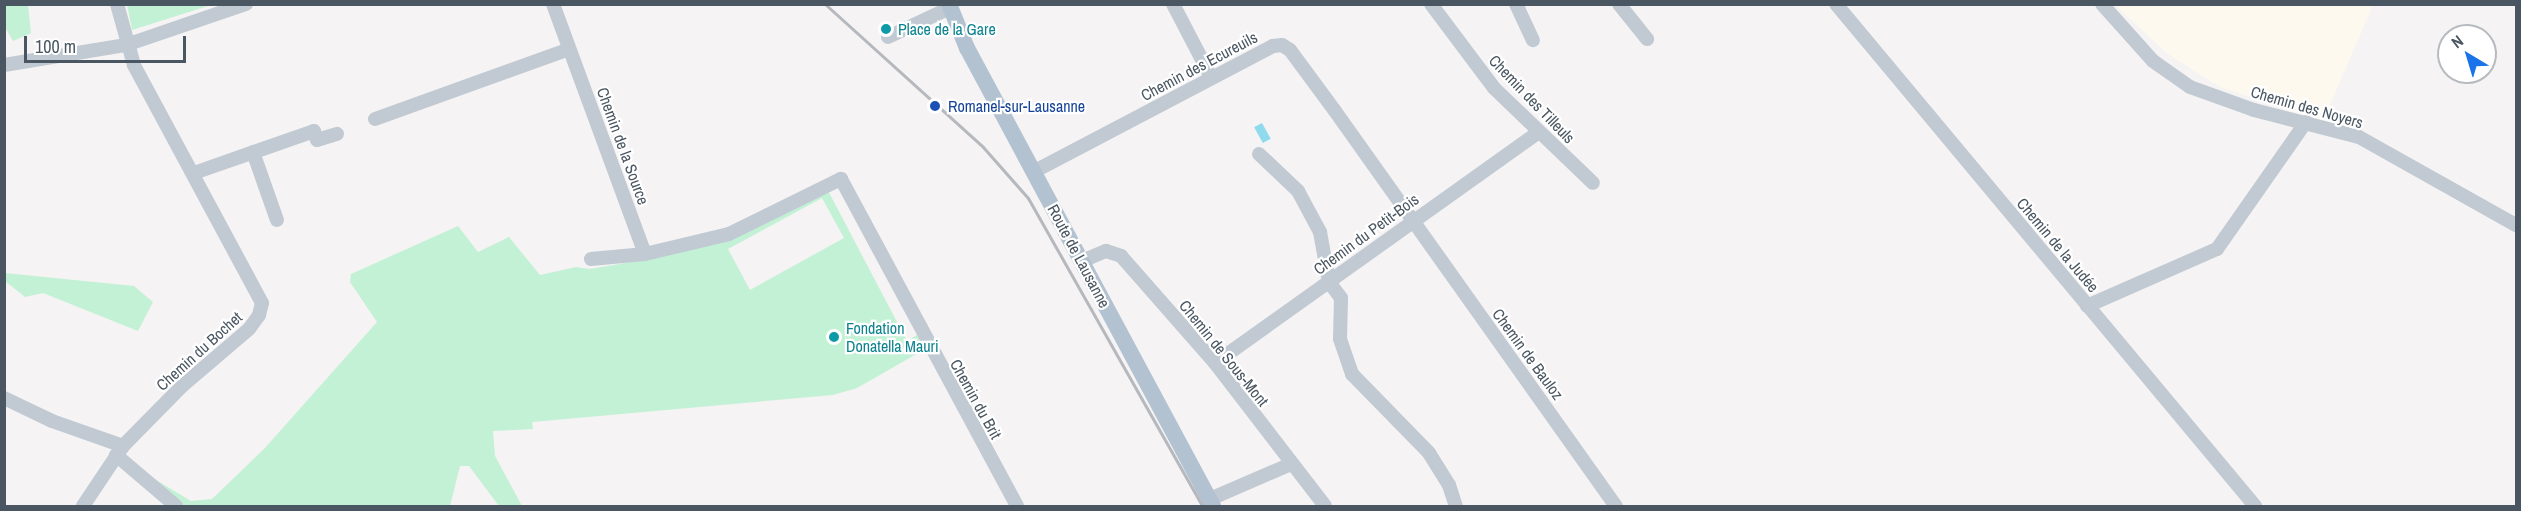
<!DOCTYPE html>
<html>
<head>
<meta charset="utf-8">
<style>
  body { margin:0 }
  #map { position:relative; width:2521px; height:511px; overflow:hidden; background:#f5f3f3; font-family:"Archivo Narrow",sans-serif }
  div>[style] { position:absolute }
  .commercial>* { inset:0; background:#fdf9ef }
  .green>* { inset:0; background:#c3f1d5 }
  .water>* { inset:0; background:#90daee; transform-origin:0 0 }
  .minor>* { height:14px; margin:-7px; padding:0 7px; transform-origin:7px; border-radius:7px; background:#c1cad2 }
  .major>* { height:16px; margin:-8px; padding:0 8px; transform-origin:8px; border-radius:8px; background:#b3c2d1 }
  .rail>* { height:3px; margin:-1.5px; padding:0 1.5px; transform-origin:1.5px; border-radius:1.5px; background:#b5b8bd }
  .dots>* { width:16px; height:16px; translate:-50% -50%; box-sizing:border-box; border:3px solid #fff; border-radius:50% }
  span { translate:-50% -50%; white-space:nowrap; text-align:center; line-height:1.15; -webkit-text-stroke:4.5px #fff; paint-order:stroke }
  .culture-label { font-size:16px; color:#0d838f }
  .left { translate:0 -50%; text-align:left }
  .street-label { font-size:16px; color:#4a5661 }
  .transit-label { font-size:16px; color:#164399 }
  .frame { position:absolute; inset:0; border:6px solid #4a5661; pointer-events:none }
  .north { position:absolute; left:2437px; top:24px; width:60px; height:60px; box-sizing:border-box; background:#fff; border:2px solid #b7bbc0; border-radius:50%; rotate:322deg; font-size:16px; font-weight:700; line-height:24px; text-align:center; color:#4a5661 }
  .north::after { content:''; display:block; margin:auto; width:21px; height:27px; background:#1a73e8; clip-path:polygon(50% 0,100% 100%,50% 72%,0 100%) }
  .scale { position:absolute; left:24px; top:36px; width:162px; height:27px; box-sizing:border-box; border:3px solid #4a5661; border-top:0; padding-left:8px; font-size:18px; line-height:21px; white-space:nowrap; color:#4a5661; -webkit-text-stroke:4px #fff; paint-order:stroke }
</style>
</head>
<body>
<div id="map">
  <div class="commercial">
    <div style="clip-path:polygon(2115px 5px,2373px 5px,2323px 121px,2220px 87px,2168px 54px)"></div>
  </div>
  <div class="green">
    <div style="clip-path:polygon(5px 4px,28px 5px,31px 33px,13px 41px,5px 27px)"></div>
    <div style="clip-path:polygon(127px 4px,211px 4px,211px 5px,132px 30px)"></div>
    <div style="clip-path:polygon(evenodd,824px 183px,907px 341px,917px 335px,923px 345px,920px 352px,857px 388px,833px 395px,532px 422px,533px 429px,493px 431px,495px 456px,522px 506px,499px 506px,469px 466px,460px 466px,450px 506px,185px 506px,149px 483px,146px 474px,191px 501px,212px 499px,264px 449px,377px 322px,350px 282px,351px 274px,458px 226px,478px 252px,509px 237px,540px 275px,576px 267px,590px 269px,654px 258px,741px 233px,824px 183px,822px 198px,844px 238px,750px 290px,728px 249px,822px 198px)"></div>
    <div style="clip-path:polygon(5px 273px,134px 286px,153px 302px,138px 331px,43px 293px,25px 297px,5px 281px)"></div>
  </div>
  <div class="water">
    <div style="left:1262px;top:123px;width:18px;height:9px;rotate:61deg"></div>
  </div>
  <div class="minor">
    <div style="left:553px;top:4px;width:266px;rotate:69.8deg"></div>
    <div style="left:1173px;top:4px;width:82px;rotate:62.5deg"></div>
    <div style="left:1431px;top:4px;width:105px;rotate:53.1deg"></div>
    <div style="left:1494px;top:88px;width:137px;rotate:43.8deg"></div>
    <div style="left:1516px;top:4px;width:40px;rotate:65deg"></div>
    <div style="left:1619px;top:4px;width:45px;rotate:51.3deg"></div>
    <div style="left:1836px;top:4px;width:654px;rotate:50.15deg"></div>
    <div style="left:2102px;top:4px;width:76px;rotate:48.2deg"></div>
    <div style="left:2153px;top:61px;width:45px;rotate:35.1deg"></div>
    <div style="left:2190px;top:87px;width:68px;rotate:19.8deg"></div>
    <div style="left:2254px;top:110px;width:108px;rotate:14.4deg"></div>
    <div style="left:2359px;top:137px;width:180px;rotate:29.3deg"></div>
    <div style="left:888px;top:37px;width:68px;rotate:-25.1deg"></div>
    <div style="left:4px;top:65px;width:124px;rotate:-9.3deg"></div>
    <div style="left:126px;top:45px;width:127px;rotate:-18.9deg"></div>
    <div style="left:375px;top:119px;width:206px;rotate:-19.8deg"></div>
    <div style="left:253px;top:152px;width:72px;rotate:70.6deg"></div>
    <div style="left:1259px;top:154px;width:54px;rotate:43.5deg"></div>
    <div style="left:1298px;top:191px;width:47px;rotate:61.8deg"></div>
    <div style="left:1320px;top:232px;width:51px;rotate:79.8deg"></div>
    <div style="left:1329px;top:282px;width:20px;rotate:53deg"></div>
    <div style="left:1341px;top:298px;width:41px;rotate:91.4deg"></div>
    <div style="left:1340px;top:339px;width:37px;rotate:71deg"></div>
    <div style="left:1352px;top:374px;width:110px;rotate:45.7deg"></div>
    <div style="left:1429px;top:453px;width:38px;rotate:58deg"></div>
    <div style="left:1449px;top:485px;width:22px;rotate:72deg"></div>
    <div style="left:1033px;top:172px;width:271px;rotate:-27.7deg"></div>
    <div style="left:1273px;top:46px;width:9px;rotate:-6deg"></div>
    <div style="left:1282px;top:45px;width:9px;rotate:32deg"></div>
    <div style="left:1290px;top:50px;width:76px;rotate:53.6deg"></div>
    <div style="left:1335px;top:111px;width:485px;rotate:54.6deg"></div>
    <div style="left:194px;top:173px;width:127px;rotate:-19.3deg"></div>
    <div style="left:314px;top:131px;width:9px;rotate:72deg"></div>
    <div style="left:317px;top:140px;width:21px;rotate:-17deg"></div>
    <div style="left:591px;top:259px;width:54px;rotate:-5.3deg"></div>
    <div style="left:645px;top:254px;width:86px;rotate:-13.4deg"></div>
    <div style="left:729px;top:234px;width:125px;rotate:-26.2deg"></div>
    <div style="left:841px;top:179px;width:371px;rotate:61.7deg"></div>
    <div style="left:1082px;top:261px;width:26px;rotate:-23deg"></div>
    <div style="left:1106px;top:251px;width:16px;rotate:18deg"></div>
    <div style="left:1121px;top:256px;width:142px;rotate:48.7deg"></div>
    <div style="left:1215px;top:363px;width:180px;rotate:52.4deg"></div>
    <div style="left:2087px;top:306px;width:142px;rotate:-23.7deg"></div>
    <div style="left:2217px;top:249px;width:155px;rotate:-55deg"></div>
    <div style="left:1215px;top:363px;width:396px;rotate:-35.5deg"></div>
    <div style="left:4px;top:398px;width:53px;rotate:25.6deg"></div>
    <div style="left:52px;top:421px;width:75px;rotate:19.4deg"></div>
    <div style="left:116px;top:455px;width:79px;rotate:40.4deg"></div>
    <div style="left:1210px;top:499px;width:88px;rotate:-23.4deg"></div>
    <div style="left:83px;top:506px;width:72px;rotate:-56.3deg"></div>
    <div style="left:123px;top:446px;width:83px;rotate:-45.5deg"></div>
    <div style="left:181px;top:387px;width:89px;rotate:-40.5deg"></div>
    <div style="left:249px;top:329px;width:17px;rotate:-54deg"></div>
    <div style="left:259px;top:315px;width:12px;rotate:-76deg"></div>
    <div style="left:262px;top:303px;width:270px;rotate:-118.3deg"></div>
    <div style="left:134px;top:65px;width:63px;rotate:-105.6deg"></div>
  </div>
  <div class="major">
    <div style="left:949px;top:4px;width:48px;rotate:67.8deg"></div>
    <div style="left:967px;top:48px;width:520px;rotate:61.76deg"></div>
  </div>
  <div class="rail">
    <div style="left:825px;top:4px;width:213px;rotate:42.1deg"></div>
    <div style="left:983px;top:147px;width:68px;rotate:48.6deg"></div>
    <div style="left:1028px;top:198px;width:354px;rotate:60.5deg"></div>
  </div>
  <div class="dots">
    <div style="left:886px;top:29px;background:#0f9aa8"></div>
    <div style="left:935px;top:106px;background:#1a4fb4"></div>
    <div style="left:834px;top:337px;background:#0f9aa8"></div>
  </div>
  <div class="culture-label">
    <span class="left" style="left:898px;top:29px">Place de la Gare</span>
    <span class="left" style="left:846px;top:337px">Fondation<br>Donatella Mauri</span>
  </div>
  <div class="street-label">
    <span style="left:1199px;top:66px;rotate:-28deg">Chemin des Ecureuils</span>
    <span style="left:1532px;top:99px;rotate:46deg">Chemin des Tilleuls</span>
    <span style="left:2307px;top:107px;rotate:16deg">Chemin des Noyers</span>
    <span style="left:623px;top:146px;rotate:70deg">Chemin de la Source</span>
    <span style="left:1366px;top:234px;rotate:-36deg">Chemin du Petit-Bois</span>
    <span style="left:2058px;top:245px;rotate:50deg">Chemin de la Judée</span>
    <span style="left:1079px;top:256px;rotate:62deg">Route de Lausanne</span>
    <span style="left:199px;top:351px;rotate:-42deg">Chemin du Bochet</span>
    <span style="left:1224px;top:353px;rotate:51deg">Chemin de Sous-Mont</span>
    <span style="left:1528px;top:354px;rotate:54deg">Chemin de Bauloz</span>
    <span style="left:976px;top:399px;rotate:61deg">Chemin du Brit</span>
  </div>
  <div class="transit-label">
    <span class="left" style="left:948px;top:106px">Romanel-sur-Lausanne</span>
  </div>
  <div class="frame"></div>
  <div class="north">N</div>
  <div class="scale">100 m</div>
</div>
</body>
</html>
